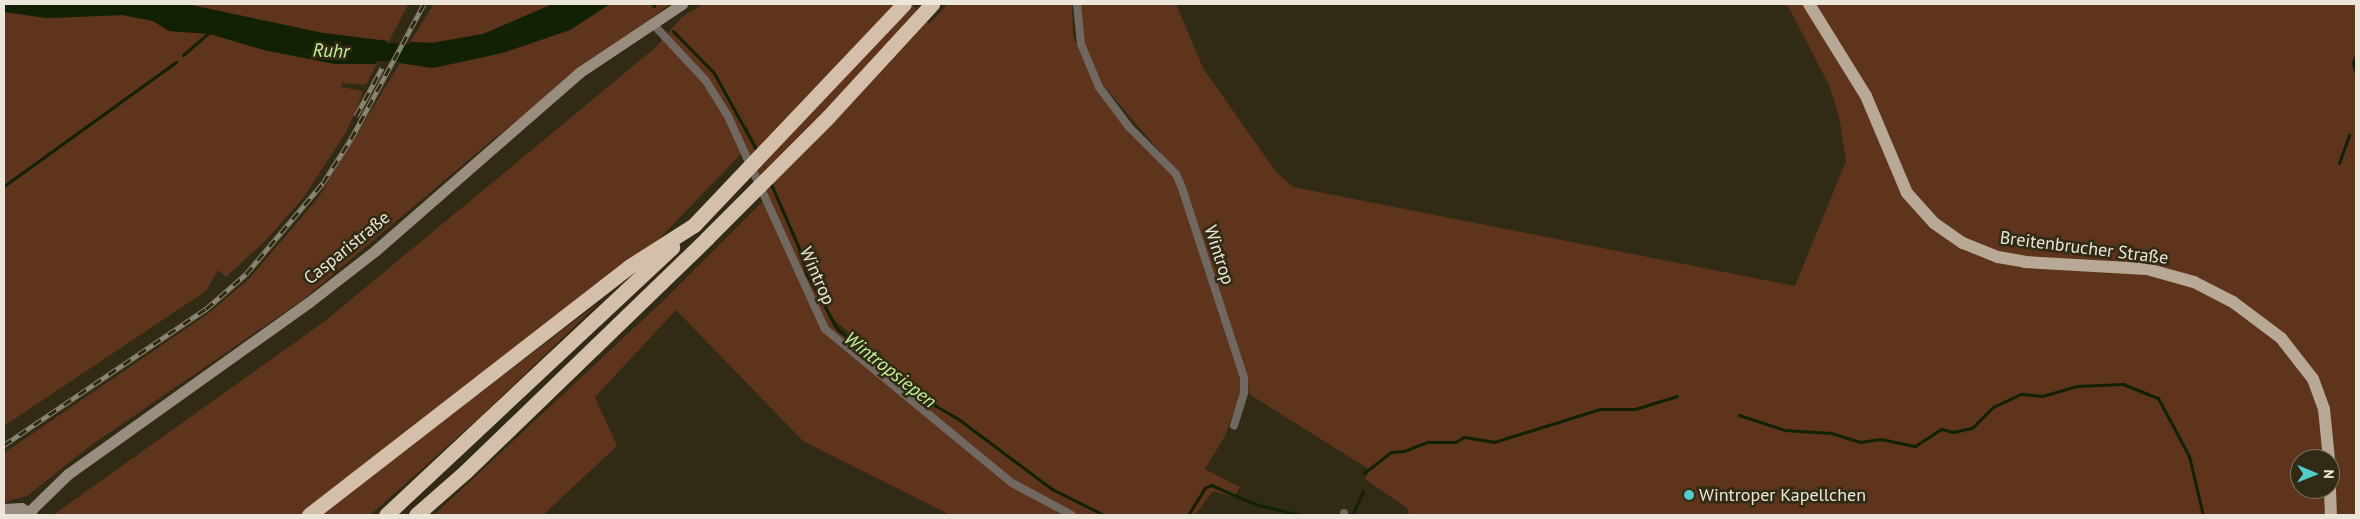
<!DOCTYPE html>
<html>
<head>
<meta charset="utf-8">
<style>
  body { margin:0 }
  #map { position:relative; width:2360px; height:519px; overflow:hidden; background:#312a14; font-family:"PT Sans",sans-serif }
  div>[style] { position:absolute }
  .green>* { inset:0; background:#5e351c }
  .water>* { inset:0; background:#122103 }
  .stream>* { height:3px; margin:-1.5px; padding:0 1.5px; transform-origin:1.5px; border-radius:1.5px; background:#122103 }
  .river>* { height:18px; margin:-9px; padding:0 9px; transform-origin:9px; border-radius:9px; background:#122103 }
  .street>* { height:8px; margin:-4px; padding:0 4px; transform-origin:4px; border-radius:4px; background:#716961 }
  .secondary>* { height:11px; margin:-5.5px; padding:0 5.5px; transform-origin:5.5px; border-radius:5.5px; background:#998d7f }
  .primary>* { height:12px; margin:-6px; padding:0 6px; transform-origin:6px; border-radius:6px; background:#b8a896 }
  .highway>* { height:15px; margin:-7.5px; padding:0 7.5px; transform-origin:7.5px; border-radius:7.5px; background:#d4c0aa }
  .rail>* { height:5px; margin-top:-2.5px; transform-origin:0; background:repeating-linear-gradient(90deg,#312a14 0 9px,#8e8876 0 18px); box-sizing:border-box; border-block:1px solid #8e8876 }
  .highway-bridge>* { height:15px; margin:-7.5px; padding:0 7.5px; transform-origin:7.5px; border-radius:7.5px; background:#d4c0aa }
  .dots>* { width:14px; height:14px; translate:-50% -50%; box-sizing:border-box; border:2px solid #312a14; border-radius:50% }
  span { translate:-50% -50%; white-space:nowrap; text-align:center; line-height:1.15; -webkit-text-stroke:5px #312a14; paint-order:stroke }
  .street-label { font-size:18px; color:#ebe6d9 }
  .poi-label { font-size:18px; color:#ebe6d9 }
  .left { translate:0 -50%; text-align:left }
  .water-label { font-size:19px; color:#c4f39c; font-style:italic }
  .frame { position:absolute; inset:0; border:5px solid #ebe6d9; pointer-events:none }
  .north { position:absolute; left:2290px; top:449px; width:50px; height:50px; box-sizing:border-box; background:#312a14; border:1px solid #7b7563; border-radius:50%; rotate:91deg; font-size:14px; font-weight:700; line-height:20px; text-align:center; color:#ebe6d9 }
  .north::after { content:''; display:block; margin:auto; width:18px; height:22px; background:#53cdca; clip-path:polygon(50% 0,100% 100%,50% 72%,0 100%) }
</style>
</head>
<body>
<div id="map">
  <div class="green">
    <div style="clip-path:polygon(186px 4px,408px 5px,366px 85px,343px 83px,341px 87px,363px 91px,357px 109px,345px 134px,303px 198px,267px 239px,226px 277px,218px 270px,206px 291px,4px 426px,4px 12px,47px 18px,123px 15px,153px 21px,169px 31px,210px 34px,264px 50px,335px 64px,376px 64px,387px 41px,323px 33px)"></div>
    <div style="clip-path:polygon(434px 4px,553px 4px,483px 34px,432px 43px,410px 42px)"></div>
    <div style="clip-path:polygon(610px 4px,670px 4px,497px 136px,304px 299px,90px 446px,27px 496px,4px 502px,4px 453px,209px 313px,249px 279px,318px 198px,400px 63px,433px 68px,502px 53px,570px 30px)"></div>
    <div style="clip-path:polygon(evenodd,703px 4px,912px 4px,929px 24px,948px 4px,1072px 4px,1073px 36px,1095px 87px,1175px 177px,1240px 378px,1241px 393px,1225px 436px,1205px 469px,1240px 487px,1234px 497px,1213px 491px,1195px 515px,950px 515px,803px 441px,676px 310px,595px 397px,617px 446px,543px 515px,434px 515px,665px 299px,763px 201px,741px 154px,659px 239px,301px 515px,53px 515px,325px 321px,655px 48px,681px 18px,703px 4px,731px 90px,832px 318px,873px 353px,833px 327px,731px 90px)"></div>
    <div style="clip-path:polygon(evenodd,1081px 4px,1176px 4px,1203px 68px,1276px 172px,1293px 187px,1795px 286px,1846px 161px,1839px 116px,1829px 85px,1787px 4px,2356px 4px,2356px 515px,1409px 515px,1407px 508px,1365px 479px,1370px 470px,1249px 394px,1247px 376px,1179px 174px,1102px 84px,1082px 42px,1081px 4px,2300px 459px,2330px 459px,2330px 489px,2300px 489px,2300px 459px)"></div>
    <div style="clip-path:polygon(601px 301px,478px 419px,370px 515px,319px 515px)"></div>
  </div>
  <div class="water">
    <div style="clip-path:polygon(4px 4px,186px 4px,323px 33px,388px 41px,376px 64px,335px 64px,264px 50px,210px 34px,169px 31px,153px 21px,123px 15px,47px 18px,4px 12px)"></div>
    <div style="clip-path:polygon(553px 4px,610px 4px,570px 30px,502px 53px,433px 68px,400px 63px,410px 42px,432px 43px,483px 34px)"></div>
  </div>
  <div class="stream">
    <div style="left:652px;top:4px;width:3px;rotate:45deg"></div>
    <div style="left:673px;top:31px;width:59px;rotate:45.7deg"></div>
    <div style="left:714px;top:73px;width:89px;rotate:61.1deg"></div>
    <div style="left:183px;top:55px;width:35px;rotate:-41deg"></div>
    <div style="left:2356px;top:55px;width:9px;rotate:111deg"></div>
    <div style="left:2353px;top:63px;width:11px;rotate:75deg"></div>
    <div style="left:2339px;top:163px;width:30px;rotate:-70deg"></div>
    <div style="left:770px;top:182px;width:70px;rotate:66.4deg"></div>
    <div style="left:798px;top:246px;width:30px;rotate:73deg"></div>
    <div style="left:807px;top:275px;width:63px;rotate:60.6deg"></div>
    <div style="left:838px;top:330px;width:124px;rotate:37.8deg"></div>
    <div style="left:936px;top:406px;width:24px;rotate:30deg"></div>
    <div style="left:957px;top:418px;width:119px;rotate:36.8deg"></div>
    <div style="left:1052px;top:489px;width:58px;rotate:26.6deg"></div>
    <div style="left:4px;top:186px;width:212px;rotate:-35.8deg"></div>
    <div style="left:1739px;top:415px;width:48px;rotate:18.1deg"></div>
    <div style="left:1785px;top:430px;width:46px;rotate:3.7deg"></div>
    <div style="left:1831px;top:433px;width:30px;rotate:17deg"></div>
    <div style="left:1860px;top:442px;width:21px;rotate:-8deg"></div>
    <div style="left:1881px;top:439px;width:35px;rotate:12deg"></div>
    <div style="left:1915px;top:446px;width:31px;rotate:-33deg"></div>
    <div style="left:1941px;top:429px;width:12px;rotate:14deg"></div>
    <div style="left:1953px;top:432px;width:19px;rotate:-12deg"></div>
    <div style="left:1972px;top:428px;width:30px;rotate:-45deg"></div>
    <div style="left:1993px;top:407px;width:31px;rotate:-25deg"></div>
    <div style="left:2021px;top:394px;width:21px;rotate:5deg"></div>
    <div style="left:2042px;top:396px;width:36px;rotate:-16deg"></div>
    <div style="left:2077px;top:386px;width:46px;rotate:-2.5deg"></div>
    <div style="left:2123px;top:384px;width:38px;rotate:22deg"></div>
    <div style="left:2158px;top:398px;width:66px;rotate:61.9deg"></div>
    <div style="left:2189px;top:456px;width:61px;rotate:76.7deg"></div>
    <div style="left:1364px;top:473px;width:34px;rotate:-38deg"></div>
    <div style="left:1391px;top:452px;width:13px;rotate:-4deg"></div>
    <div style="left:1404px;top:451px;width:26px;rotate:-21deg"></div>
    <div style="left:1428px;top:442px;width:27px"></div>
    <div style="left:1455px;top:442px;width:10px;rotate:-29deg"></div>
    <div style="left:1464px;top:437px;width:30px;rotate:9deg"></div>
    <div style="left:1494px;top:442px;width:111px;rotate:-17.3deg"></div>
    <div style="left:1600px;top:409px;width:35px"></div>
    <div style="left:1635px;top:409px;width:44px;rotate:-17.2deg"></div>
    <div style="left:1188px;top:515px;width:32px;rotate:-58deg"></div>
    <div style="left:1205px;top:488px;width:7px;rotate:-27deg"></div>
    <div style="left:1211px;top:485px;width:48px;rotate:23.4deg"></div>
    <div style="left:1255px;top:504px;width:46px;rotate:13.7deg"></div>
    <div style="left:1352px;top:515px;width:26px;rotate:-65deg"></div>
  </div>
  <div class="river">
    <div style="left:358px;top:51px;width:71px;rotate:2.4deg"></div>
  </div>
  <div class="street">
    <div style="left:1077px;top:4px;width:40px;rotate:84.3deg"></div>
    <div style="left:1081px;top:44px;width:47px;rotate:67.3deg"></div>
    <div style="left:1099px;top:87px;width:50px;rotate:53.1deg"></div>
    <div style="left:1129px;top:127px;width:66px;rotate:45deg"></div>
    <div style="left:1176px;top:174px;width:15px;rotate:67deg"></div>
    <div style="left:1182px;top:188px;width:200px;rotate:71.9deg"></div>
    <div style="left:1244px;top:378px;width:15px;rotate:90deg"></div>
    <div style="left:1244px;top:393px;width:34px;rotate:107deg"></div>
    <div style="left:652px;top:23px;width:79px;rotate:47deg"></div>
    <div style="left:706px;top:81px;width:39px;rotate:58deg"></div>
    <div style="left:727px;top:114px;width:236px;rotate:65.5deg"></div>
    <div style="left:825px;top:329px;width:242px;rotate:39.5deg"></div>
    <div style="left:1012px;top:483px;width:68px;rotate:28.1deg"></div>
    <div style="left:1344px;top:513px;width:2px;rotate:90deg"></div>
  </div>
  <div class="secondary">
    <div style="left:4px;top:509px;width:17px;rotate:-3deg"></div>
    <div style="left:21px;top:508px;width:13px;rotate:32deg"></div>
    <div style="left:29px;top:512px;width:54px;rotate:-44.3deg"></div>
    <div style="left:68px;top:474px;width:295px;rotate:-35.5deg"></div>
    <div style="left:308px;top:303px;width:86px;rotate:-37.9deg"></div>
    <div style="left:376px;top:250px;width:271px;rotate:-41.1deg"></div>
    <div style="left:580px;top:72px;width:123px;rotate:-33.7deg"></div>
  </div>
  <div class="primary">
    <div style="left:1809px;top:4px;width:108px;rotate:58.2deg"></div>
    <div style="left:1866px;top:96px;width:105px;rotate:67.1deg"></div>
    <div style="left:1907px;top:193px;width:40px;rotate:48deg"></div>
    <div style="left:1934px;top:223px;width:35px;rotate:35deg"></div>
    <div style="left:1963px;top:243px;width:38px;rotate:22deg"></div>
    <div style="left:1998px;top:257px;width:27px;rotate:10deg"></div>
    <div style="left:2025px;top:262px;width:122px;rotate:3.3deg"></div>
    <div style="left:2147px;top:269px;width:49px;rotate:15.5deg"></div>
    <div style="left:2194px;top:282px;width:44px;rotate:27.1deg"></div>
    <div style="left:2233px;top:302px;width:60px;rotate:36.9deg"></div>
    <div style="left:2281px;top:338px;width:52px;rotate:52deg"></div>
    <div style="left:2313px;top:379px;width:32px;rotate:70deg"></div>
    <div style="left:2324px;top:409px;width:50px;rotate:84.3deg"></div>
    <div style="left:2330px;top:489px;width:26px;rotate:88deg"></div>
  </div>
  <div class="highway">
    <div style="left:309px;top:515px;width:406px;rotate:-37.8deg"></div>
    <div style="left:630px;top:266px;width:76px;rotate:-32.6deg"></div>
    <div style="left:386px;top:515px;width:392px;rotate:-43.1deg"></div>
    <div style="left:416px;top:515px;width:65px;rotate:-41.3deg"></div>
    <div style="left:465px;top:472px;width:337px;rotate:-44deg"></div>
  </div>
  <div class="rail">
    <div style="left:356px;top:116px;width:55px;rotate:-61.6deg"></div>
    <div style="left:4px;top:445px;width:244px;rotate:-34deg"></div>
    <div style="left:206px;top:309px;width:53px;rotate:-41.2deg"></div>
    <div style="left:246px;top:274px;width:119px;rotate:-49.8deg"></div>
    <div style="left:323px;top:183px;width:52px;rotate:-57.5deg"></div>
    <div style="left:351px;top:139px;width:153px;rotate:-61.6deg"></div>
  </div>
  <div class="highway-bridge">
    <div style="left:694px;top:225px;width:305px;rotate:-46.5deg"></div>
    <div style="left:707px;top:238px;width:171px;rotate:-45deg"></div>
    <div style="left:828px;top:117px;width:154px;rotate:-47.4deg"></div>
  </div>
  <div class="dots">
    <div style="left:1689px;top:495px;background:#53cdca"></div>
  </div>
  <div class="street-label">
    <span style="left:347px;top:248px;rotate:-39deg">Casparistraße</span>
    <span style="left:2084px;top:248px;rotate:7deg">Breitenbrucher Straße</span>
    <span style="left:1219px;top:255px;rotate:72deg">Wintrop</span>
    <span style="left:817px;top:276px;rotate:66deg">Wintrop</span>
  </div>
  <div class="poi-label">
    <span class="left" style="left:1699px;top:495px">Wintroper Kapellchen</span>
  </div>
  <div class="water-label">
    <span style="left:331px;top:51px;rotate:2deg">Ruhr</span>
    <span style="left:890px;top:370px;rotate:38deg">Wintropsiepen</span>
  </div>
  <div class="frame"></div>
  <div class="north">N</div>
</div>
</body>
</html>
